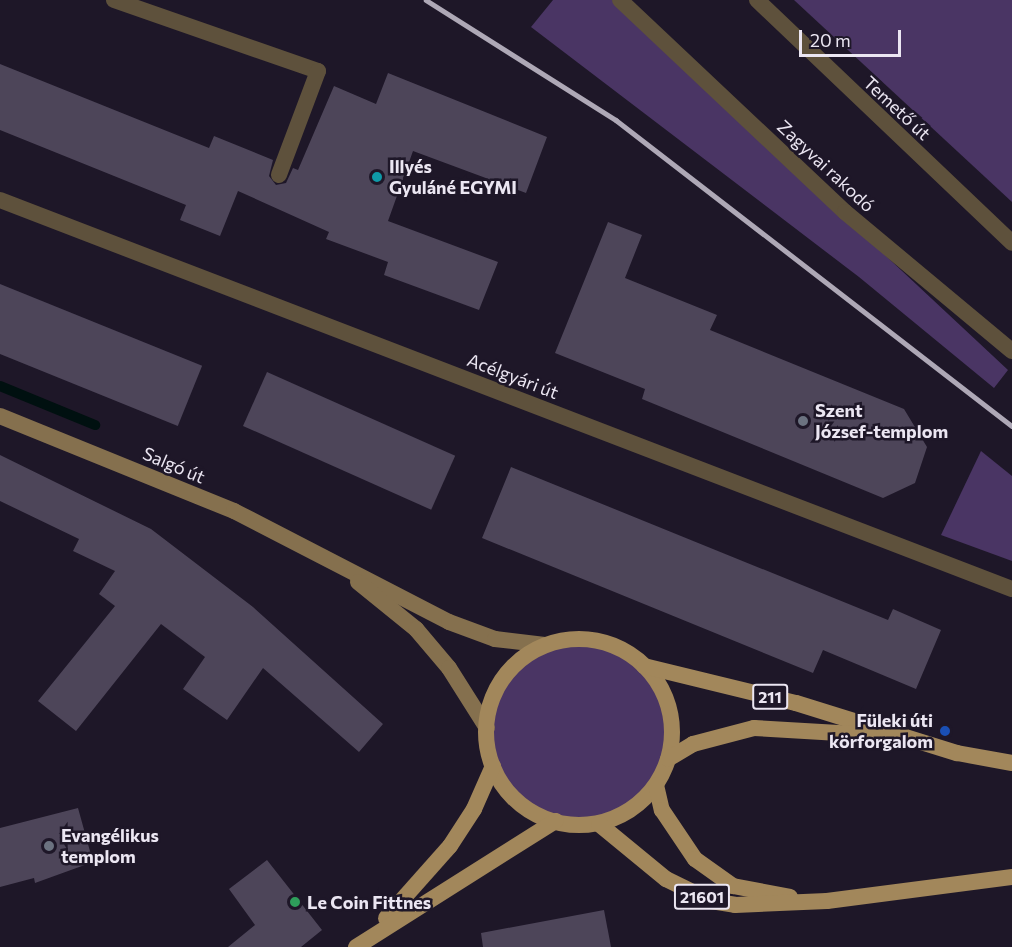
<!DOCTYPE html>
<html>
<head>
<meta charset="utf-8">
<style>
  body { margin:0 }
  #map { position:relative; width:1012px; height:947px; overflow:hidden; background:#1e1728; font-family:Commissioner,sans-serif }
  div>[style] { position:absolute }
  .green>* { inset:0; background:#4a3564 }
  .round { border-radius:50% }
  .stream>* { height:10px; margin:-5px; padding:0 5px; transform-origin:5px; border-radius:5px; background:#001010 }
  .building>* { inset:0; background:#4d4559; transform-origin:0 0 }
  .service>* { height:16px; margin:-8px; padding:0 8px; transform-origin:8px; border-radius:8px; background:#5e513c }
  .minor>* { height:16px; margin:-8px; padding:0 8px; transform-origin:8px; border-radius:8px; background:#5e513c }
  .secondary>* { height:16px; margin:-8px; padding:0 8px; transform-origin:8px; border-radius:8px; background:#85704e }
  .primary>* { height:16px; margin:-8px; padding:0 8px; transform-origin:8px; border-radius:8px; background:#a2875b }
  .primary>.ring { margin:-8px; padding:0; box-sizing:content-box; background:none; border:16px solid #a2875b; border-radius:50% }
  .rail>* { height:4.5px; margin:-2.25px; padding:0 2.25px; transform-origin:2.25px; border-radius:2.25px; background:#aea8b6 }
  .dots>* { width:16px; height:16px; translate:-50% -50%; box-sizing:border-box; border:3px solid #1e1728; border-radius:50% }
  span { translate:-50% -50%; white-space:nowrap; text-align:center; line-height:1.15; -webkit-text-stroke:5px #1e1728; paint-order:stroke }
  .shield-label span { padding:2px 4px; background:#1e1728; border:2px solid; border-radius:4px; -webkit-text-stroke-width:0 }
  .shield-label { font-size:16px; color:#ebe6f2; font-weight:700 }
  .street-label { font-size:18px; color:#ebe6f2 }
  .poi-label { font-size:18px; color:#ebe6f2; font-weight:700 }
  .left { translate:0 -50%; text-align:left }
  .right { translate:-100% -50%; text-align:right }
  .scale { position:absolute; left:799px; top:30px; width:102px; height:27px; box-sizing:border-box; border:3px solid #ebe6f2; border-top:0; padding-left:8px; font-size:18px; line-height:21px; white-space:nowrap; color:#ebe6f2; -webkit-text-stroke:4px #1e1728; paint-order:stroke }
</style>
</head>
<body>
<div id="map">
  <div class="green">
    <div style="clip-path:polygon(553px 0,612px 0,1008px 370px,994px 388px,859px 277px,531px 27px)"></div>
    <div style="clip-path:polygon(794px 0,1012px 0,1012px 202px)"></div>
    <div style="clip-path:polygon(981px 451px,1012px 476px,1012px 561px,941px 535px)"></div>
    <div class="round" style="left:486px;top:639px;width:186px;height:186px"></div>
  </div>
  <div class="stream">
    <div style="left:0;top:386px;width:103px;rotate:22.3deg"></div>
  </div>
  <div class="building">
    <div style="clip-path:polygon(0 64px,209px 148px,214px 136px,273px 160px,269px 176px,276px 185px,286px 183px,293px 168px,298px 170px,334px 86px,376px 104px,388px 73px,547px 137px,526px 193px,413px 151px,388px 221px,498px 262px,479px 310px,384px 275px,388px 262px,326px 239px,329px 232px,238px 191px,220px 236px,180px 220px,186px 205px,0 130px)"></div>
    <div style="clip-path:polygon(608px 222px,642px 235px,625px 278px,717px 315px,710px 330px,904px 409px,927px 447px,915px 483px,883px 498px,642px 399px,645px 389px,555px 353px)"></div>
    <div style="left:0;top:284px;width:218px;height:65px;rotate:22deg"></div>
    <div style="left:267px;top:372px;width:206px;height:59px;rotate:24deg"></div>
    <div style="clip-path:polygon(0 455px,151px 529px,253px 607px,383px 724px,359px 752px,263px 668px,227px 720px,183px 689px,205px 657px,161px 624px,76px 731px,38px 701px,115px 606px,99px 594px,115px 571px,73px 551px,79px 539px,0 501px)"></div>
    <div style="clip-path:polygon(511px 467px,888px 620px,893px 609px,941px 630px,916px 689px,823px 650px,813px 673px,482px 538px)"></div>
    <div style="clip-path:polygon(78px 808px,93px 862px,35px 883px,34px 878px,0 887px,0 828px)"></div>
    <div style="clip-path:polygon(267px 860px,322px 930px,301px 947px,228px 947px,255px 925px,229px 889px)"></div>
    <div style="clip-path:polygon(604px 910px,611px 947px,483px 947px,481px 933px)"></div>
  </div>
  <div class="service">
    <div style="left:114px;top:0;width:216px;rotate:19.2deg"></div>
    <div style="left:318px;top:71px;width:111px;rotate:110.6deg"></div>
    <div style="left:620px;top:0;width:309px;rotate:43.3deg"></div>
    <div style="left:845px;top:212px;width:217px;rotate:39.8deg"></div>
    <div style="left:757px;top:0;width:352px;rotate:43.6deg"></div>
  </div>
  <div class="minor">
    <div style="left:0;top:200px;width:1084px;rotate:21.03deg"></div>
  </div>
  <div class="secondary">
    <div style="left:0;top:416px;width:253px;rotate:22.1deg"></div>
    <div style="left:234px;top:511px;width:242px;rotate:27.3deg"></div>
    <div style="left:449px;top:622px;width:49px;rotate:20.3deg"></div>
    <div style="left:495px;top:639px;width:50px;rotate:6.8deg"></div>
    <div style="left:358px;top:582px;width:75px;rotate:39deg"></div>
    <div style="left:416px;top:629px;width:51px;rotate:49.8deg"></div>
    <div style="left:449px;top:668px;width:71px;rotate:57.7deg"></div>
  </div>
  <div class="primary">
    <div class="ring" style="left:486px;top:639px;width:170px;height:170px"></div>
    <div style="left:644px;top:666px;width:156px;rotate:13.7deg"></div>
    <div style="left:796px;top:703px;width:169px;rotate:17.3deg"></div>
    <div style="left:957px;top:753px;width:56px;rotate:10.3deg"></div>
    <div style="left:668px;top:759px;width:29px;rotate:-31deg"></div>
    <div style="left:693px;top:744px;width:63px;rotate:-14.7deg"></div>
    <div style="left:754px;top:728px;width:119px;rotate:3.4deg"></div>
    <div style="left:656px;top:785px;width:26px;rotate:77deg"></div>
    <div style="left:662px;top:810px;width:59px;rotate:56deg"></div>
    <div style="left:695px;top:859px;width:47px;rotate:35.4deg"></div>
    <div style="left:733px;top:886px;width:58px;rotate:10.9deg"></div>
    <div style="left:599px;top:824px;width:87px;rotate:39.4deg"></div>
    <div style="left:666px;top:879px;width:50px;rotate:26.1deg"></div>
    <div style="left:711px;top:901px;width:24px;rotate:9deg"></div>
    <div style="left:735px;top:905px;width:92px;rotate:-2.5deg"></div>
    <div style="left:827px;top:901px;width:187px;rotate:-7.4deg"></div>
    <div style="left:386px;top:918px;width:96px;rotate:-48.4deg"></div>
    <div style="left:450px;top:846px;width:44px;rotate:-57deg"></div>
    <div style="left:474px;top:809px;width:47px;rotate:-66.2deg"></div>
    <div style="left:356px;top:947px;width:236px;rotate:-32.3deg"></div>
  </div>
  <div class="rail">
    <div style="left:426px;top:0;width:225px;rotate:32.3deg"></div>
    <div style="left:616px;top:120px;width:500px;rotate:37.69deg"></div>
  </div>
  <div class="dots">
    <div style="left:377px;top:177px;background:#0f9aa8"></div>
    <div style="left:803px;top:421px;background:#6b7280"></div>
    <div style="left:945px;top:731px;background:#1a4fb4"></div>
    <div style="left:49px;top:846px;background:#6b7280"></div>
    <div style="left:295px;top:902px;background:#2e9e5b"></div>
  </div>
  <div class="shield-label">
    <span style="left:770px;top:697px">211</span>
    <span style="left:702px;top:897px">21601</span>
  </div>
  <div class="street-label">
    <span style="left:897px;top:108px;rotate:43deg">Temető út</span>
    <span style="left:826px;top:166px;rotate:43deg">Zagyvai rakodó</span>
    <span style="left:513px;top:376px;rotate:21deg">Acélgyári út</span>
    <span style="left:174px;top:465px;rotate:23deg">Salgó út</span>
  </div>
  <div class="poi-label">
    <span class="left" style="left:389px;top:177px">Illyés<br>Gyuláné EGYMI</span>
    <span class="left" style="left:815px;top:421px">Szent<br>József-templom</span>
    <span class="right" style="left:933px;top:731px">Füleki úti<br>körforgalom</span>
    <span class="left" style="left:61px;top:846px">Evangélikus<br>templom</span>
    <span class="left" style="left:307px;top:902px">Le Coin Fittnes</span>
  </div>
  <div class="scale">20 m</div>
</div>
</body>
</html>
